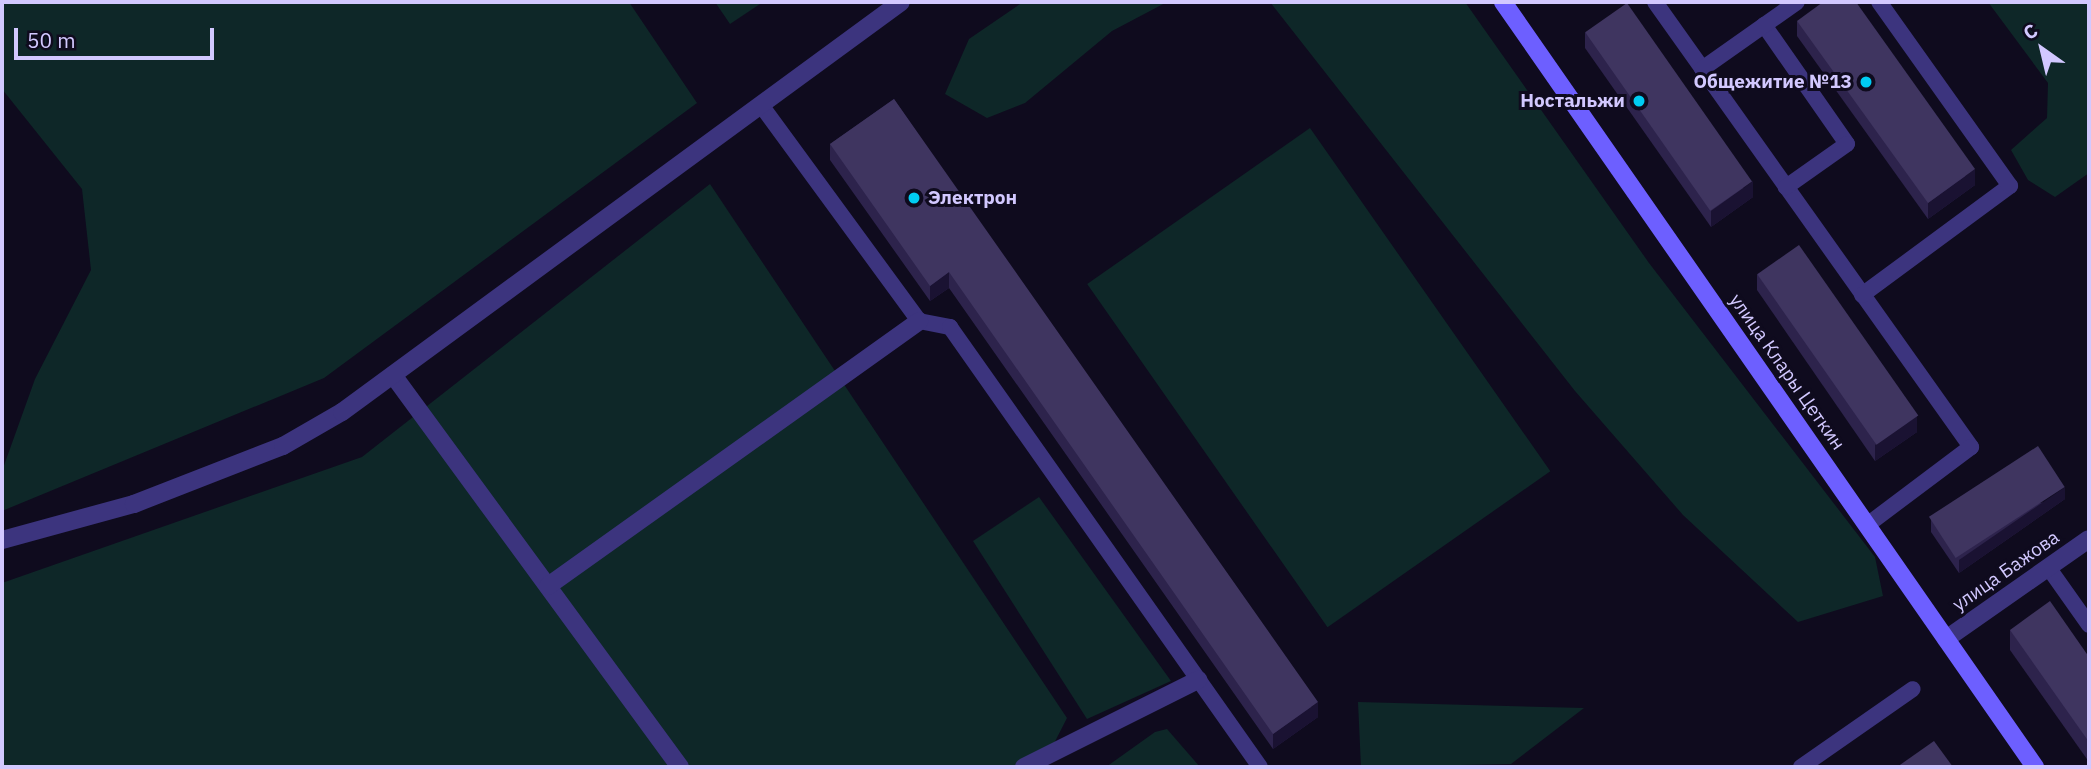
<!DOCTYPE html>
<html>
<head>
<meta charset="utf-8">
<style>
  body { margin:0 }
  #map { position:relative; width:2091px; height:769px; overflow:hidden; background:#0f0b1e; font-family:"IBM Plex Sans",sans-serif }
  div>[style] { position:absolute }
  .green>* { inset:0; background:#0e2728; transform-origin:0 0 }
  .lane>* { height:16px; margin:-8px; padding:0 8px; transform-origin:8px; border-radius:8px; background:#3c347e }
  .street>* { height:18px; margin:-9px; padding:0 9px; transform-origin:9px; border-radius:9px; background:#3c347e }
  .secondary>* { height:18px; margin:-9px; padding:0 9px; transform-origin:9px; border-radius:9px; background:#6d5fff }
  .wall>* { inset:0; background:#2d234c }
  .shaded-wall>* { inset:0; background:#1a1232 }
  .building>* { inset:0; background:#3f3560; transform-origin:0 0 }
  .dots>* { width:19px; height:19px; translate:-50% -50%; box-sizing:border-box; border:4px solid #0f0b1e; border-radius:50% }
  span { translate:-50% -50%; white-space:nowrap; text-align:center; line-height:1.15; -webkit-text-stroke:6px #0f0b1e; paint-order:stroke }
  .poi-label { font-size:19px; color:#d2c8ff; font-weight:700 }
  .right { translate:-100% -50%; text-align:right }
  .left { translate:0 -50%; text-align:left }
  .street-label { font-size:19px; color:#d2c8ff }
  .frame { position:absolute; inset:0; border:4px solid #d2c8ff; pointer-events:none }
  .north { position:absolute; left:2007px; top:14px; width:70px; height:70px; -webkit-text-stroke:5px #0f0b1e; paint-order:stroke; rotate:326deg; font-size:19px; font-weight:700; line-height:28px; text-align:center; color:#d2c8ff }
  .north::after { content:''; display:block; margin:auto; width:24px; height:32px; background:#d2c8ff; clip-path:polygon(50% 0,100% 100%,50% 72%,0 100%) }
  .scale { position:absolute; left:14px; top:28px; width:200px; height:32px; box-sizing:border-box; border:4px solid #d2c8ff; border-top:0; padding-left:9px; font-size:21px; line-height:24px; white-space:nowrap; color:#d2c8ff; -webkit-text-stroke:5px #0f0b1e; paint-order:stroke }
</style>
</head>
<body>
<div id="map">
  <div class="green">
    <div style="clip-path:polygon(2px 2px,629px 2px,697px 103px,324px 378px,2px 511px,2px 471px,35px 379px,91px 270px,82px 189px,2px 89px)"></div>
    <div style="clip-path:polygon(715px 2px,763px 2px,730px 24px)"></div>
    <div style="clip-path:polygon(1023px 2px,1167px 2px,1112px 31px,1025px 103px,987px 118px,945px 94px,969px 39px)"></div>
    <div style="clip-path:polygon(1270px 2px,1465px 2px,1649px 263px,1875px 557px,1883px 596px,1798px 622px,1683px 515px,1575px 391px)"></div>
    <div style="clip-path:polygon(1988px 2px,2089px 2px,2089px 173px,2055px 197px,2028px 180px,2011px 150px,2047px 118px,2048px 83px)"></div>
    <div style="left:1310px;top:128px;width:419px;height:272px;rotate:55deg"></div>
    <div style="clip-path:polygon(710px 184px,1067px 718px,1042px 767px,2px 767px,2px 583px,362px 457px)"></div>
    <div style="clip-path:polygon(1039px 497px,1171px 681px,1087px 719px,973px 541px)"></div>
    <div style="clip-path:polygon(1358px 702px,1584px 708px,1511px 764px,1361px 767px)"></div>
    <div style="clip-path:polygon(1167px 729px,1200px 767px,1106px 767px,1155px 732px)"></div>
  </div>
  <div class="lane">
    <div style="left:1655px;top:2px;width:546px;rotate:54.62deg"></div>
    <div style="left:1971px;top:447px;width:130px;rotate:143.1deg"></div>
    <div style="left:1764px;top:25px;width:145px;rotate:55.1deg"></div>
    <div style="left:1847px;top:144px;width:75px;rotate:144.8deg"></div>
    <div style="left:1702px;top:69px;width:116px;rotate:-35.2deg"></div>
    <div style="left:761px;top:105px;width:268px;rotate:53.8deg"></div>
    <div style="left:919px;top:321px;width:32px;rotate:11deg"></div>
    <div style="left:950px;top:327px;width:538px;rotate:54.83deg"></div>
    <div style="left:1862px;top:295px;width:184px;rotate:-36.4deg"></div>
    <div style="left:2010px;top:186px;width:226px;rotate:-125.4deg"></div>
    <div style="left:2048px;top:567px;width:71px;rotate:54.7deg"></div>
    <div style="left:1801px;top:767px;width:136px;rotate:-34.9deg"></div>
  </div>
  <div class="street">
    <div style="left:393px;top:375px;width:486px;rotate:53.8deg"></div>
    <div style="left:2px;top:540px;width:137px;rotate:-15.3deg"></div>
    <div style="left:134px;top:504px;width:160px;rotate:-21.3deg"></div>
    <div style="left:283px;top:446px;width:68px;rotate:-30deg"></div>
    <div style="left:342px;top:412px;width:693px;rotate:-36.26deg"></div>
    <div style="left:548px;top:586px;width:456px;rotate:-35.5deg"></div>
    <div style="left:1946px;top:639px;width:174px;rotate:-35deg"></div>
    <div style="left:1024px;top:767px;width:195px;rotate:-26.6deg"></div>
  </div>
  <div class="secondary">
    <div style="left:1503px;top:2px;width:932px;rotate:55.18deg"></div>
  </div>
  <div class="wall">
    <div style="clip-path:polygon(1797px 21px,1975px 185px,1928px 219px,1797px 36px)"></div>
    <div style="clip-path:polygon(1585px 32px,1753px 197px,1711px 227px,1585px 48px)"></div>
    <div style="clip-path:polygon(894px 99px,1318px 717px,1273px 749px,949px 288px,930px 301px,830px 160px,830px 144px)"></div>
    <div style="clip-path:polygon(1757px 274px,1917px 432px,1875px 461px,1757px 290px)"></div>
    <div style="clip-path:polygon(2065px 499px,1959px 573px,1931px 532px,1931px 520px)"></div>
    <div style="clip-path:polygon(2010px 630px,2089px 657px,2089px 762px,2010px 650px)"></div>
  </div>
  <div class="shaded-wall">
    <div style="clip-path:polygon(1975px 169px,1975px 185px,1928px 219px,1928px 203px)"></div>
    <div style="clip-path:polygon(1753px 181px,1753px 197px,1711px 227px,1711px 211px)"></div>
    <div style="clip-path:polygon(949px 272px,949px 288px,930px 301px,930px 286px)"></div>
    <div style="clip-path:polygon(1917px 416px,1917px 432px,1875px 461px,1875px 445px)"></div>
    <div style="clip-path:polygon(2065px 487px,2065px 499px,1959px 573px,1959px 560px)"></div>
    <div style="clip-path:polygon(1318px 702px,1318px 717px,1273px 749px,1273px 734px)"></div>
  </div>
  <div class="building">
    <div style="clip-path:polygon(1823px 2px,1856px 2px,1975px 169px,1928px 203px,1797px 21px)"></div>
    <div style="left:1627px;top:3px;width:218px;height:51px;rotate:55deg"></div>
    <div style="clip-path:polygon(894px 99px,1318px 702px,1273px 734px,949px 272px,930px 286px,830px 144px)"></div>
    <div style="left:1799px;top:245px;width:208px;height:51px;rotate:55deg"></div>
    <div style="left:2038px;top:446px;width:49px;height:130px;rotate:57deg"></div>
    <div style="clip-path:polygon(2050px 601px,2089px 657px,2089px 742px,2010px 630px)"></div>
    <div style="clip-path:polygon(1934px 741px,1953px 767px,1897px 767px)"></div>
  </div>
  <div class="dots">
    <div style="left:1866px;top:82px;background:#00ccf3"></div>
    <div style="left:1639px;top:101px;background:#00ccf3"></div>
    <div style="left:914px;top:198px;background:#00ccf3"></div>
  </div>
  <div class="poi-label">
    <span class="right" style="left:1852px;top:82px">Общежитие №13</span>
    <span class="right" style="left:1625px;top:101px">Ностальжи</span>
    <span class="left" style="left:928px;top:198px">Электрон</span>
  </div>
  <div class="street-label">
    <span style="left:1787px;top:372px;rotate:55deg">улица Клары Цеткин</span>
    <span style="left:2006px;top:571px;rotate:-35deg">улица Бажова</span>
  </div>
  <div class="frame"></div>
  <div class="north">С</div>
  <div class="scale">50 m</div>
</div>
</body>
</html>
